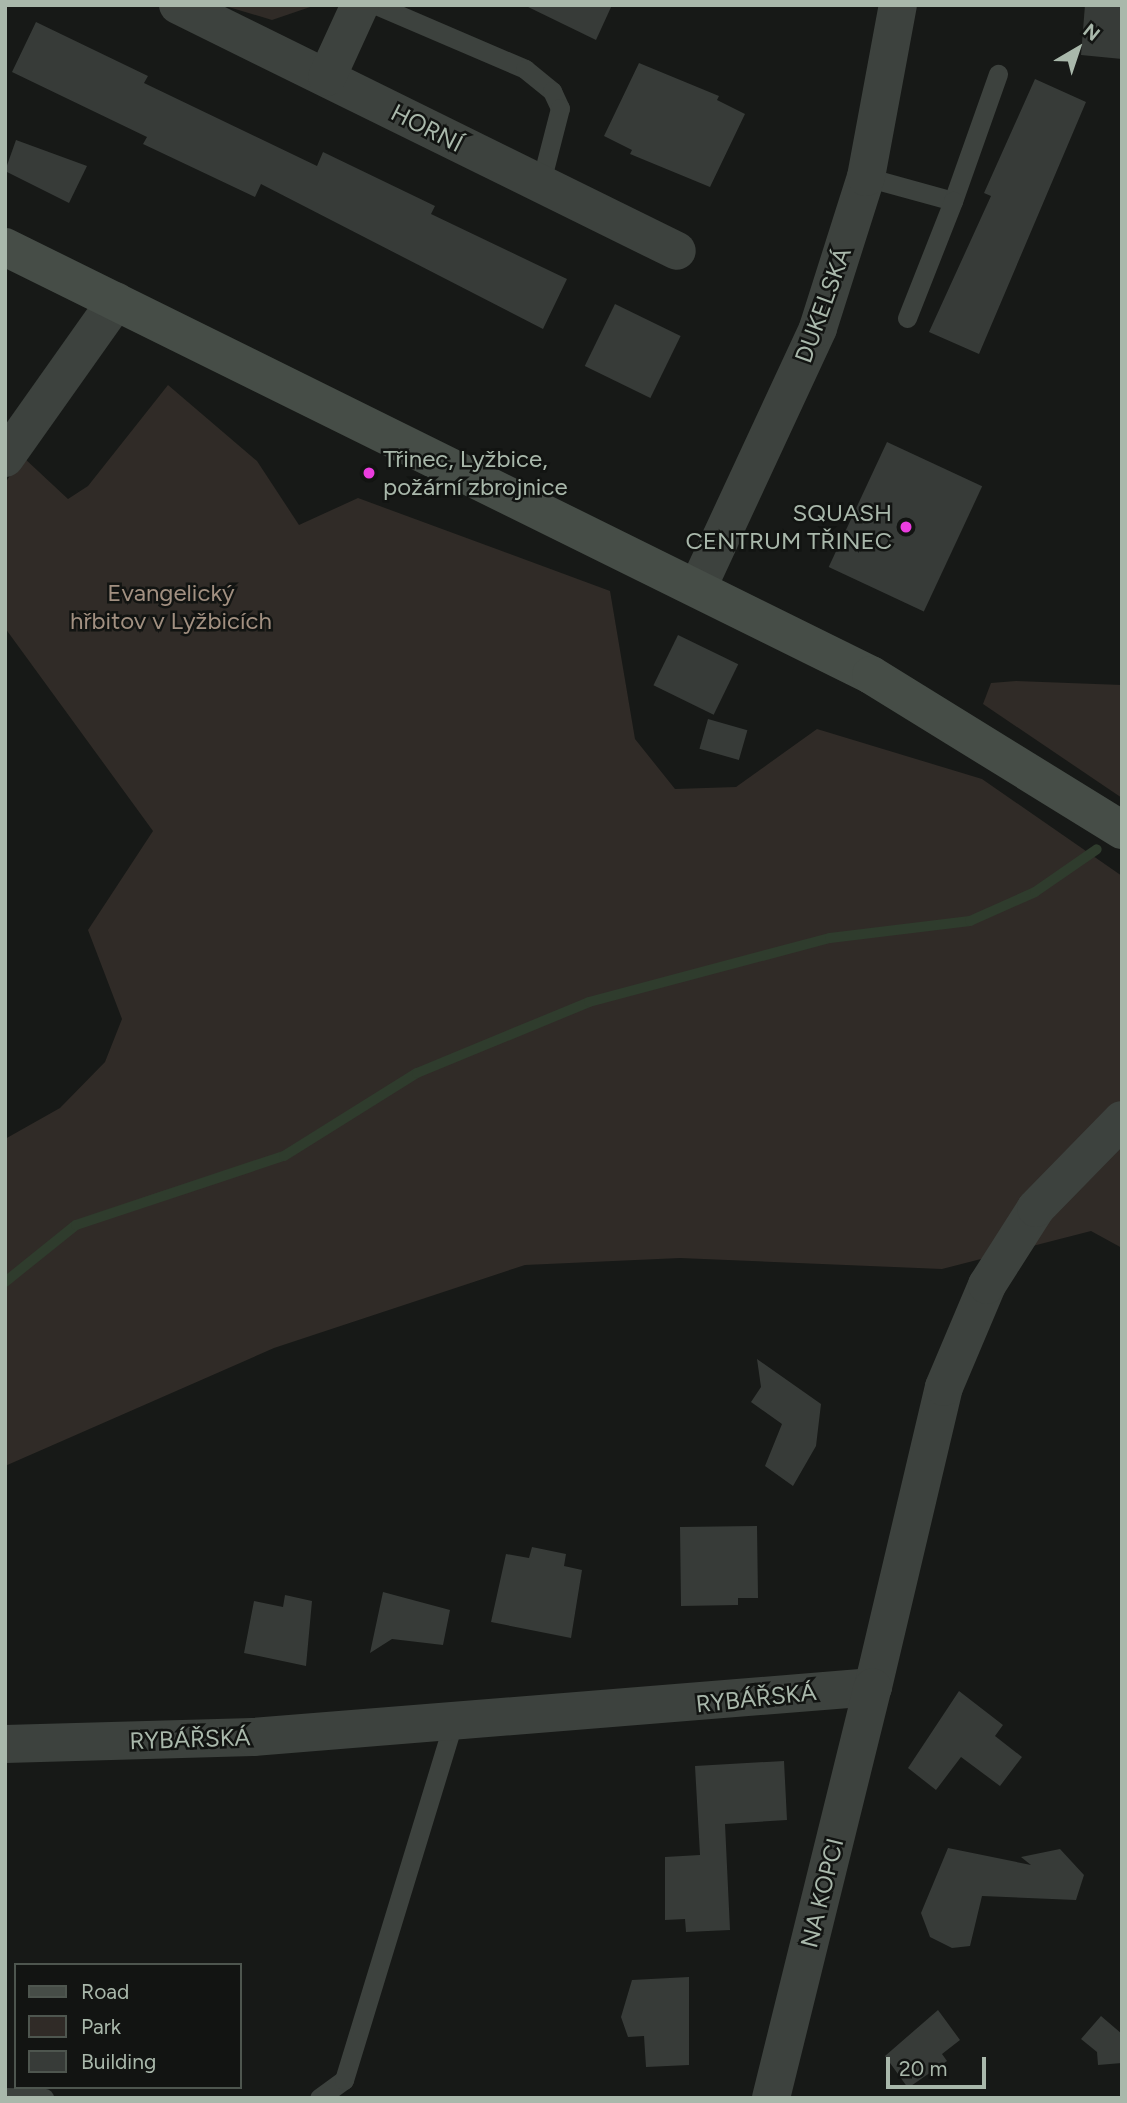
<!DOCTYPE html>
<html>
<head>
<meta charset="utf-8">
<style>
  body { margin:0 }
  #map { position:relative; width:1127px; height:2103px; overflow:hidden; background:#171917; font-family:Figtree,sans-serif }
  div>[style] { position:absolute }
  .green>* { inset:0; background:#302b27 }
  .stream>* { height:10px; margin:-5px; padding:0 5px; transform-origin:5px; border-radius:5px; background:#2f3c2d }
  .building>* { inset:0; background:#373b38; transform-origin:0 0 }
  .service>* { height:19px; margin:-9.5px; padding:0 9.5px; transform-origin:9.5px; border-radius:9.5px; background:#3d423e }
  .minor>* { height:38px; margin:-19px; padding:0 19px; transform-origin:19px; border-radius:19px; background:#3d423e }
  .secondary>* { height:38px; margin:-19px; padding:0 19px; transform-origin:19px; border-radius:19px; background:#464d47 }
  .dots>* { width:19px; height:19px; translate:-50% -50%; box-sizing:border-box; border:4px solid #121412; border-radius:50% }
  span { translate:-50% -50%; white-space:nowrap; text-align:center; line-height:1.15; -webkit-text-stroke:5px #121412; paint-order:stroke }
  .street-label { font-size:24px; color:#a9b8ab }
  .poi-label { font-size:24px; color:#a9b8ab }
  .left { translate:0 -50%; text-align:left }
  .right { translate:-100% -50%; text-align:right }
  .park-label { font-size:24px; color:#a29081 }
  .frame { position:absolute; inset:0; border:7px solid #a9b8ab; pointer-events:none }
  .legend { position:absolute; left:14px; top:1963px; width:228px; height:126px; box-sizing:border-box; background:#121412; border:2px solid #4e564f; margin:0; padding:9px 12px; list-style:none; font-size:21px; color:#a9b8ab }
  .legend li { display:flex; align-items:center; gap:14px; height:35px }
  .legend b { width:35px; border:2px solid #4e564f }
  .north { position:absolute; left:1043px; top:14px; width:70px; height:70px; -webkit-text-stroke:5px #121412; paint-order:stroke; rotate:39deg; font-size:19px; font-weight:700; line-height:28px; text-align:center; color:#a9b8ab }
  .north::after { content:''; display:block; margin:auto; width:24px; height:32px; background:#a9b8ab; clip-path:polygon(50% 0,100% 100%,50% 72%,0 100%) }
  .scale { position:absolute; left:886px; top:2057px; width:100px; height:32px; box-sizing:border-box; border:4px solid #a9b8ab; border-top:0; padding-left:9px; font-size:21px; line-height:24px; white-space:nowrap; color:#a9b8ab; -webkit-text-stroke:5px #121412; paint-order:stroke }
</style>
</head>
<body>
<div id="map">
  <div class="green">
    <div style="clip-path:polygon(222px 5px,316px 5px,272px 20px)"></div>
    <div style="clip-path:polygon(168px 385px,257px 461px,299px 525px,358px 498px,610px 591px,635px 739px,675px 789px,736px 787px,817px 729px,982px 779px,1122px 876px,1122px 1248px,1091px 1231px,942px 1269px,680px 1258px,525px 1265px,274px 1348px,5px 1466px,5px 1139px,60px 1108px,105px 1062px,122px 1019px,88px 930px,153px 831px,5px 628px,5px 483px,23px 457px,68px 499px,88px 486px)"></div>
    <div style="clip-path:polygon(1016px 681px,1122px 685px,1122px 798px,983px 704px,991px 683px)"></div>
  </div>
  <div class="stream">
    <div style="left:5px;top:1282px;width:91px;rotate:-38.8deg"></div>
    <div style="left:76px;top:1225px;width:219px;rotate:-18.4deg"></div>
    <div style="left:284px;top:1156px;width:157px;rotate:-32deg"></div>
    <div style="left:417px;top:1073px;width:186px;rotate:-22.4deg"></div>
    <div style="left:589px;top:1002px;width:249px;rotate:-14.9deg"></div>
    <div style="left:830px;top:938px;width:141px;rotate:-6.9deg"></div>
    <div style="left:970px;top:921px;width:71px;rotate:-24deg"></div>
    <div style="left:1035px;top:892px;width:75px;rotate:-34.7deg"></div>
  </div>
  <div class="building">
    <div style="clip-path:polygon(524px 5px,612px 5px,596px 40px)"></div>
    <div style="clip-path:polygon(1085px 5px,1122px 5px,1122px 59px,1081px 55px)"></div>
    <div style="clip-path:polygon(36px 22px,148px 76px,144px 83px,317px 166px,323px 152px,435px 206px,431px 214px,567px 279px,543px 329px,261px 184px,255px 197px,143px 144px,147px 137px,12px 72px)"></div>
    <div style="clip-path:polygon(639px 63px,719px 96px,717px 100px,745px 114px,710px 187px,630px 154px,632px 150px,604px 136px)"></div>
    <div style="clip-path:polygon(1035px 79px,1086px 102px,979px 354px,929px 332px,991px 196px,984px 193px)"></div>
    <div style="clip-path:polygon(16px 140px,87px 166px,69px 203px,5px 171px)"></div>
    <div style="left:615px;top:304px;width:73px;height:69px;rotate:26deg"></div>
    <div style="left:887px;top:442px;width:105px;height:138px;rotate:25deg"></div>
    <div style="left:678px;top:635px;width:67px;height:56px;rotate:26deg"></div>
    <div style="left:708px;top:719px;width:41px;height:31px;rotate:16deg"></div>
    <div style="clip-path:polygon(757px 1359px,821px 1404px,816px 1446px,793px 1486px,765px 1466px,782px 1424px,751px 1402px,761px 1387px)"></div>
    <div style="clip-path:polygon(757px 1526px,758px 1598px,738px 1598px,738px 1605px,681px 1606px,680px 1527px)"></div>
    <div style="clip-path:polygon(532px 1547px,566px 1554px,564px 1566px,582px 1570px,571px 1638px,491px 1622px,506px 1554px,529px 1558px)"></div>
    <div style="clip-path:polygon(383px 1592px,450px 1610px,443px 1645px,392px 1639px,370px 1653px)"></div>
    <div style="clip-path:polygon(285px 1595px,312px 1601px,306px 1666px,244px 1653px,254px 1601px,283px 1607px)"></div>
    <div style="clip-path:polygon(959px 1691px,1003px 1725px,995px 1736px,1022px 1757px,1000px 1786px,961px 1757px,936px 1790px,908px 1768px)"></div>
    <div style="clip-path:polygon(784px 1761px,787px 1820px,725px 1824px,730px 1930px,686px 1932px,685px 1919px,665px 1920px,665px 1857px,700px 1855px,695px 1766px)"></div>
    <div style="clip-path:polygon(948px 1848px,1031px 1865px,1021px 1857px,1060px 1849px,1084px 1875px,1076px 1900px,982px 1896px,970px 1946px,952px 1948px,930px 1937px,921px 1913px)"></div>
    <div style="clip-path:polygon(689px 1977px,689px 2065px,646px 2067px,644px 2036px,628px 2037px,621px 2017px,632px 1980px)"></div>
    <div style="clip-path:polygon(938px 2010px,960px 2040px,942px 2054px,947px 2061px,908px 2088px,885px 2056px)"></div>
    <div style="clip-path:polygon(1101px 2016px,1122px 2034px,1122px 2063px,1098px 2065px,1097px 2052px,1081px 2039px)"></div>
  </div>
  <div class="service">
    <div style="left:376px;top:5px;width:162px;rotate:23.2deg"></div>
    <div style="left:525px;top:69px;width:35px;rotate:39deg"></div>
    <div style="left:552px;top:91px;width:19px;rotate:65deg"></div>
    <div style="left:560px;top:108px;width:81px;rotate:104.4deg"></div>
    <div style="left:866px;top:177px;width:90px;rotate:15.4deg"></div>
    <div style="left:953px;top:201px;width:135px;rotate:-70.5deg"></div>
    <div style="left:907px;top:318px;width:126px;rotate:-68.5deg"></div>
    <div style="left:5px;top:2097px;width:39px;rotate:1deg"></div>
    <div style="left:319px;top:2098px;width:31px;rotate:-36deg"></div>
    <div style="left:344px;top:2080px;width:373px;rotate:-73deg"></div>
  </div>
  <div class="minor">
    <div style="left:178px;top:5px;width:556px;rotate:26.24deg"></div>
    <div style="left:327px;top:77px;width:79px;rotate:-65.4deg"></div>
    <div style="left:5px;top:458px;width:192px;rotate:-54.7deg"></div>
    <div style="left:698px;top:587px;width:285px;rotate:-65.1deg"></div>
    <div style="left:818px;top:328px;width:158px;rotate:-72.4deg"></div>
    <div style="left:866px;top:177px;width:175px;rotate:-79.5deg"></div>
    <div style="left:5px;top:1744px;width:248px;rotate:-1.6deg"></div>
    <div style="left:253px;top:1737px;width:622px;rotate:-4.61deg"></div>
    <div style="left:873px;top:1687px;width:308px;rotate:-76.7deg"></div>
    <div style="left:944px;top:1387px;width:111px;rotate:-67.1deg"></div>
    <div style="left:987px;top:1285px;width:91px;rotate:-57.5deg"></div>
    <div style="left:1036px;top:1208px;width:123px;rotate:-45.7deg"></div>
    <div style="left:771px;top:2098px;width:423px;rotate:-76.1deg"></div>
  </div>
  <div class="secondary">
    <div style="left:5px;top:247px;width:966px;rotate:26.3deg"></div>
    <div style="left:871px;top:675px;width:295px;rotate:31.7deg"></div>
  </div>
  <div class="dots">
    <div style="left:369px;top:473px;background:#eb3ddf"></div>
    <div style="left:906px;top:527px;background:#eb3ddf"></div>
  </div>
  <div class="street-label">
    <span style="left:427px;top:128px;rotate:27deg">HORNÍ</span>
    <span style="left:823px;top:305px;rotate:-70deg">DUKELSKÁ</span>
    <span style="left:756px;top:1698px;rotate:-6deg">RYBÁŘSKÁ</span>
    <span style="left:190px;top:1739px;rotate:-2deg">RYBÁŘSKÁ</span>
    <span style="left:822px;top:1893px;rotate:-76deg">NA KOPCI</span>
  </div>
  <div class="poi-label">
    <span class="left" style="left:383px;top:473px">Třinec, Lyžbice,<br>požární zbrojnice</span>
    <span class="right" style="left:892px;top:527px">SQUASH<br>CENTRUM TŘINEC</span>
  </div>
  <div class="park-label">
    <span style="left:171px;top:607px">Evangelický<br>hřbitov v Lyžbicích</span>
  </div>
  <div class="frame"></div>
  <ul class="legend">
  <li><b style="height:9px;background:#464d47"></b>Road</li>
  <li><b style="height:19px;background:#302b27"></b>Park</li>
  <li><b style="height:19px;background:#373b38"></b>Building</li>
  </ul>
  <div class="north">N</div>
  <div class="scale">20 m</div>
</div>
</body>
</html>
